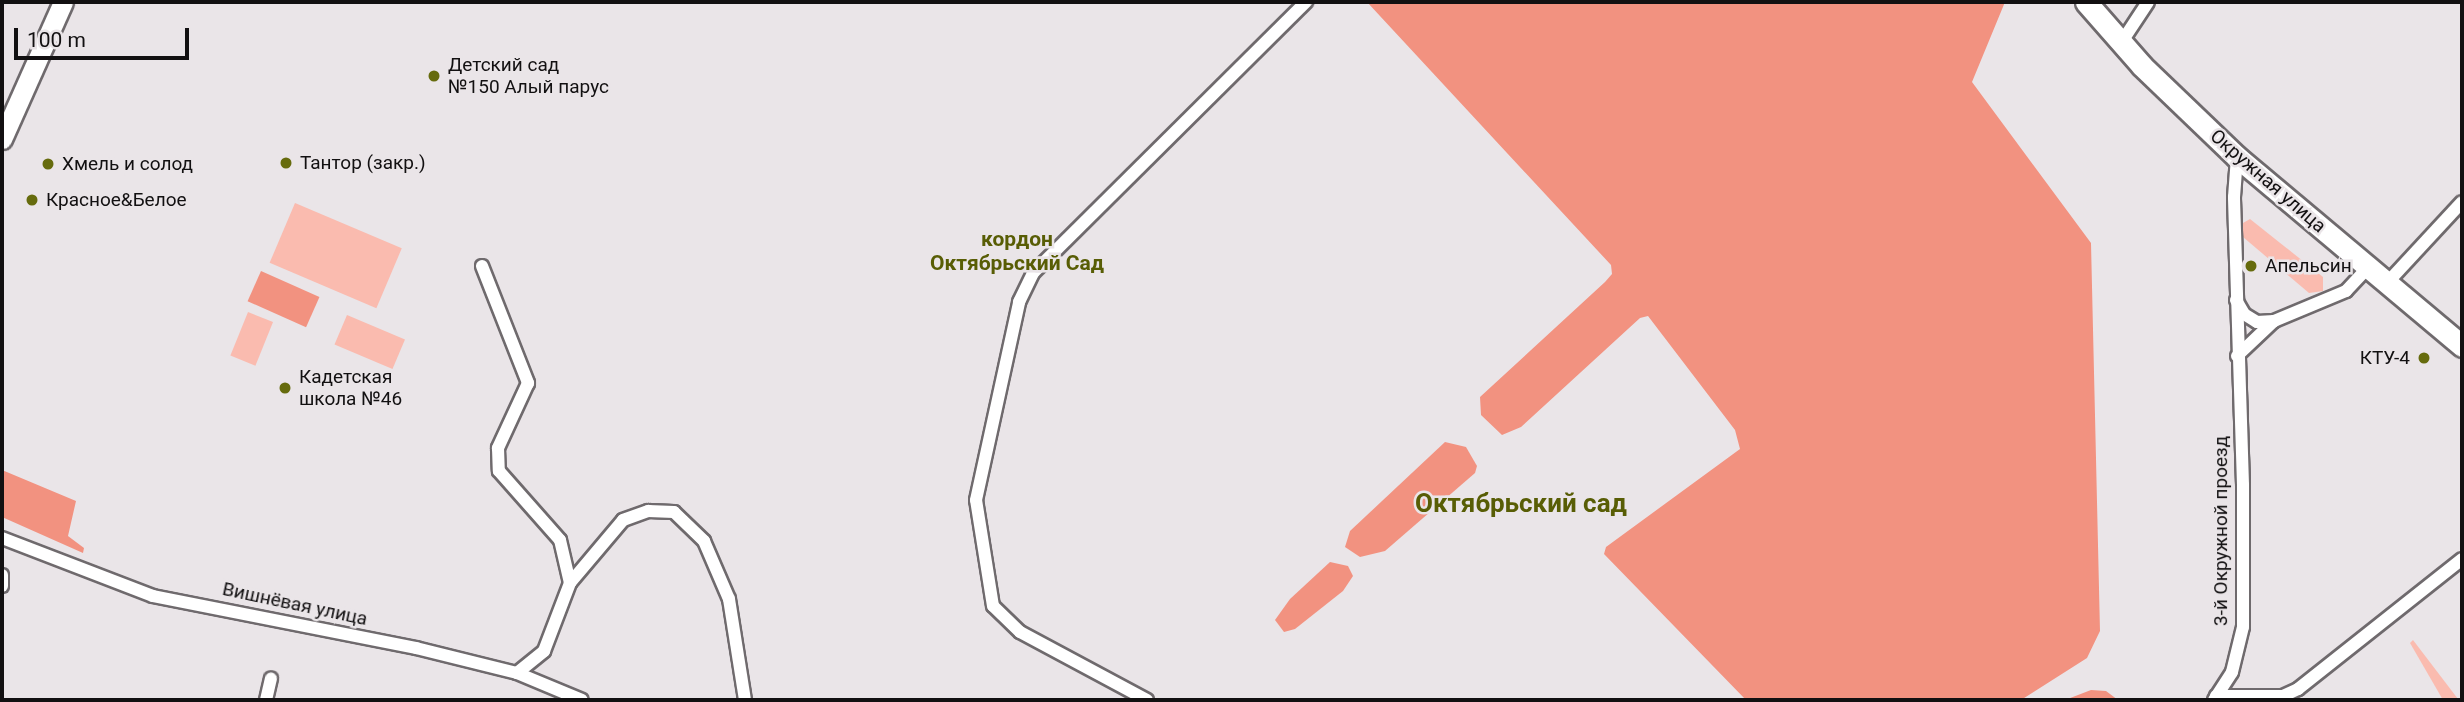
<!DOCTYPE html>
<html>
<head>
<meta charset="utf-8">
<style>
  body { margin:0 }
  #map { position:relative; width:2464px; height:702px; overflow:hidden; background:#eae5e8; font-family:Roboto,sans-serif }
  div>[style] { position:absolute }
  .green>* { inset:0; background:#fabbaf; transform-origin:0 0 }
  .forest>* { inset:0; background:#f29280; transform-origin:0 0 }
  .roads { filter:drop-shadow(2px 0 #6f6a6d) drop-shadow(-2px 0 #6f6a6d) drop-shadow(0 2px #6f6a6d) drop-shadow(0 -2px #6f6a6d) }
  .minor>* { height:12px; margin:-6px; padding:0 6px; transform-origin:6px; border-radius:6px; background:#fff }
  .secondary>* { height:19px; margin:-9.5px; padding:0 9.5px; transform-origin:9.5px; border-radius:9.5px; background:#fff }
  .primary>* { height:21px; margin:-10.5px; padding:0 10.5px; transform-origin:10.5px; border-radius:10.5px; background:#fff }
  .dots>* { width:19px; height:19px; translate:-50% -50%; box-sizing:border-box; border:4px solid #eae5e8; border-radius:50% }
  span { translate:-50% -50%; white-space:nowrap; text-align:center; line-height:1.15; -webkit-text-stroke:5px #eae5e8; paint-order:stroke }
  .poi-label { font-size:19px; color:#121011 }
  .left { translate:0 -50%; text-align:left }
  .right { translate:-100% -50%; text-align:right }
  .street-label { font-size:19px; color:#121011 }
  .neighbourhood-label { font-size:21px; color:#585d05; font-weight:700 }
  .district-label { font-size:26px; color:#585d05; font-weight:700 }
  .frame { position:absolute; inset:0; border:4px solid #121011; pointer-events:none }
  .scale { position:absolute; left:14px; top:28px; width:175px; height:32px; box-sizing:border-box; border:4px solid #121011; border-top:0; padding-left:9px; font-size:21px; line-height:24px; white-space:nowrap; color:#121011; -webkit-text-stroke:5px #eae5e8; paint-order:stroke }
</style>
</head>
<body>
<div id="map">
  <div class="green">
    <div style="left:295px;top:203px;width:116px;height:65px;rotate:23deg"></div>
    <div style="clip-path:polygon(2250px 219px,2323px 277px,2323px 291px,2309px 293px,2243px 237px,2243px 223px)"></div>
    <div style="left:248px;top:312px;width:27px;height:47px;rotate:22deg"></div>
    <div style="left:347px;top:315px;width:63px;height:32px;rotate:23deg"></div>
    <div style="clip-path:polygon(2413px 640px,2458px 699px,2443px 700px,2410px 643px)"></div>
  </div>
  <div class="forest">
    <div style="clip-path:polygon(1367px 2px,2005px 2px,1972px 82px,2091px 243px,2100px 631px,2087px 658px,2021px 700px,1746px 700px,1604px 554px,1606px 547px,1740px 449px,1735px 430px,1648px 316px,1640px 318px,1521px 427px,1502px 435px,1481px 415px,1480px 397px,1605px 282px,1612px 274px,1611px 265px)"></div>
    <div style="left:261px;top:271px;width:64px;height:33px;rotate:24deg"></div>
    <div style="clip-path:polygon(1445px 442px,1466px 447px,1477px 466px,1475px 473px,1385px 551px,1360px 557px,1345px 547px,1350px 531px)"></div>
    <div style="clip-path:polygon(2px 470px,76px 501px,68px 536px,84px 548px,83px 553px,2px 517px)"></div>
    <div style="clip-path:polygon(1330px 562px,1348px 566px,1353px 576px,1343px 591px,1295px 629px,1284px 632px,1275px 620px,1290px 599px)"></div>
    <div style="clip-path:polygon(2091px 690px,2106px 691px,2118px 700px,2065px 700px)"></div>
  </div>
  <div class="roads">
    <div class="minor">
      <div style="left:2121px;top:43px;width:49px;rotate:-56.6deg"></div>
      <div style="left:482px;top:266px;width:126px;rotate:68.5deg"></div>
      <div style="left:528px;top:383px;width:72px;rotate:114.8deg"></div>
      <div style="left:498px;top:448px;width:23px;rotate:88deg"></div>
      <div style="left:499px;top:471px;width:92px;rotate:48.5deg"></div>
      <div style="left:560px;top:540px;width:44px;rotate:76.9deg"></div>
      <div style="left:2387px;top:283px;width:110px;rotate:-47.2deg"></div>
      <div style="left:2236px;top:300px;width:16px;rotate:60deg"></div>
      <div style="left:2244px;top:314px;width:15px;rotate:32deg"></div>
      <div style="left:2257px;top:322px;width:17px;rotate:-3deg"></div>
      <div style="left:2237px;top:356px;width:51px;rotate:-43.4deg"></div>
      <div style="left:2274px;top:321px;width:78px;rotate:-22.6deg"></div>
      <div style="left:2346px;top:291px;width:33px;rotate:-47deg"></div>
      <div style="left:2px;top:538px;width:162px;rotate:21deg"></div>
      <div style="left:153px;top:596px;width:268px;rotate:11.2deg"></div>
      <div style="left:416px;top:648px;width:104px;rotate:13.9deg"></div>
      <div style="left:517px;top:673px;width:70px;rotate:22.6deg"></div>
      <div style="left:2px;top:575px;width:11px;rotate:90deg"></div>
      <div style="left:517px;top:673px;width:35px;rotate:-39deg"></div>
      <div style="left:544px;top:651px;width:73px;rotate:-69.1deg"></div>
      <div style="left:570px;top:583px;width:82px;rotate:-49.9deg"></div>
      <div style="left:623px;top:520px;width:27px;rotate:-20deg"></div>
      <div style="left:648px;top:511px;width:26px;rotate:2deg"></div>
      <div style="left:674px;top:512px;width:42px;rotate:44deg"></div>
      <div style="left:704px;top:541px;width:63px;rotate:66.7deg"></div>
      <div style="left:729px;top:599px;width:102px;rotate:81deg"></div>
      <div style="left:2216px;top:696px;width:67px"></div>
      <div style="left:2283px;top:696px;width:17px;rotate:-25deg"></div>
      <div style="left:2298px;top:689px;width:209px;rotate:-38.4deg"></div>
      <div style="left:266px;top:700px;width:22px;rotate:-77deg"></div>
      <div style="left:1147px;top:700px;width:144px;rotate:-151.8deg"></div>
      <div style="left:1020px;top:632px;width:37px;rotate:-136deg"></div>
      <div style="left:993px;top:606px;width:107px;rotate:-99.1deg"></div>
      <div style="left:976px;top:500px;width:203px;rotate:-77.7deg"></div>
      <div style="left:1019px;top:302px;width:32px;rotate:-64deg"></div>
      <div style="left:1033px;top:273px;width:385px;rotate:-44.8deg"></div>
      <div style="left:2214px;top:700px;width:33px;rotate:-57deg"></div>
      <div style="left:2232px;top:672px;width:46px;rotate:-76.3deg"></div>
      <div style="left:2243px;top:627px;width:142px;rotate:-90deg"></div>
      <div style="left:2243px;top:485px;width:288px;rotate:-91.8deg"></div>
      <div style="left:2234px;top:197px;width:40px;rotate:-85.7deg"></div>
    </div>
    <div class="secondary">
      <div style="left:2px;top:139px;width:150px;rotate:-66deg"></div>
    </div>
    <div class="primary">
      <div style="left:2086px;top:2px;width:85px;rotate:48.8deg"></div>
      <div style="left:2142px;top:66px;width:132px;rotate:43.8deg"></div>
      <div style="left:2237px;top:157px;width:294px;rotate:40deg"></div>
    </div>
  </div>
  <div class="dots">
    <div style="left:434px;top:76px;background:#666b0d"></div>
    <div style="left:286px;top:163px;background:#666b0d"></div>
    <div style="left:48px;top:164px;background:#666b0d"></div>
    <div style="left:32px;top:200px;background:#666b0d"></div>
    <div style="left:2251px;top:266px;background:#666b0d"></div>
    <div style="left:2424px;top:358px;background:#666b0d"></div>
    <div style="left:285px;top:388px;background:#666b0d"></div>
  </div>
  <div class="poi-label">
    <span class="left" style="left:448px;top:76px">Детский сад<br>№150 Алый парус</span>
    <span class="left" style="left:300px;top:163px">Тантор (закр.)</span>
    <span class="left" style="left:62px;top:164px">Хмель и солод</span>
    <span class="left" style="left:46px;top:200px">Красное&amp;Белое</span>
    <span class="left" style="left:2265px;top:266px">Апельсин</span>
    <span class="right" style="left:2410px;top:358px">КТУ-4</span>
    <span class="left" style="left:299px;top:388px">Кадетская<br>школа №46</span>
  </div>
  <div class="street-label">
    <span style="left:2268px;top:181px;rotate:41deg">Окружная улица</span>
    <span style="left:2221px;top:531px;rotate:-90deg">3-й Окружной проезд</span>
    <span style="left:295px;top:604px;rotate:12deg">Вишнёвая улица</span>
  </div>
  <div class="neighbourhood-label">
    <span style="left:1017px;top:251px">кордон<br>Октябрьский Сад</span>
  </div>
  <div class="district-label">
    <span style="left:1521px;top:504px">Октябрьский сад</span>
  </div>
  <div class="frame"></div>
  <div class="scale">100 m</div>
</div>
</body>
</html>
